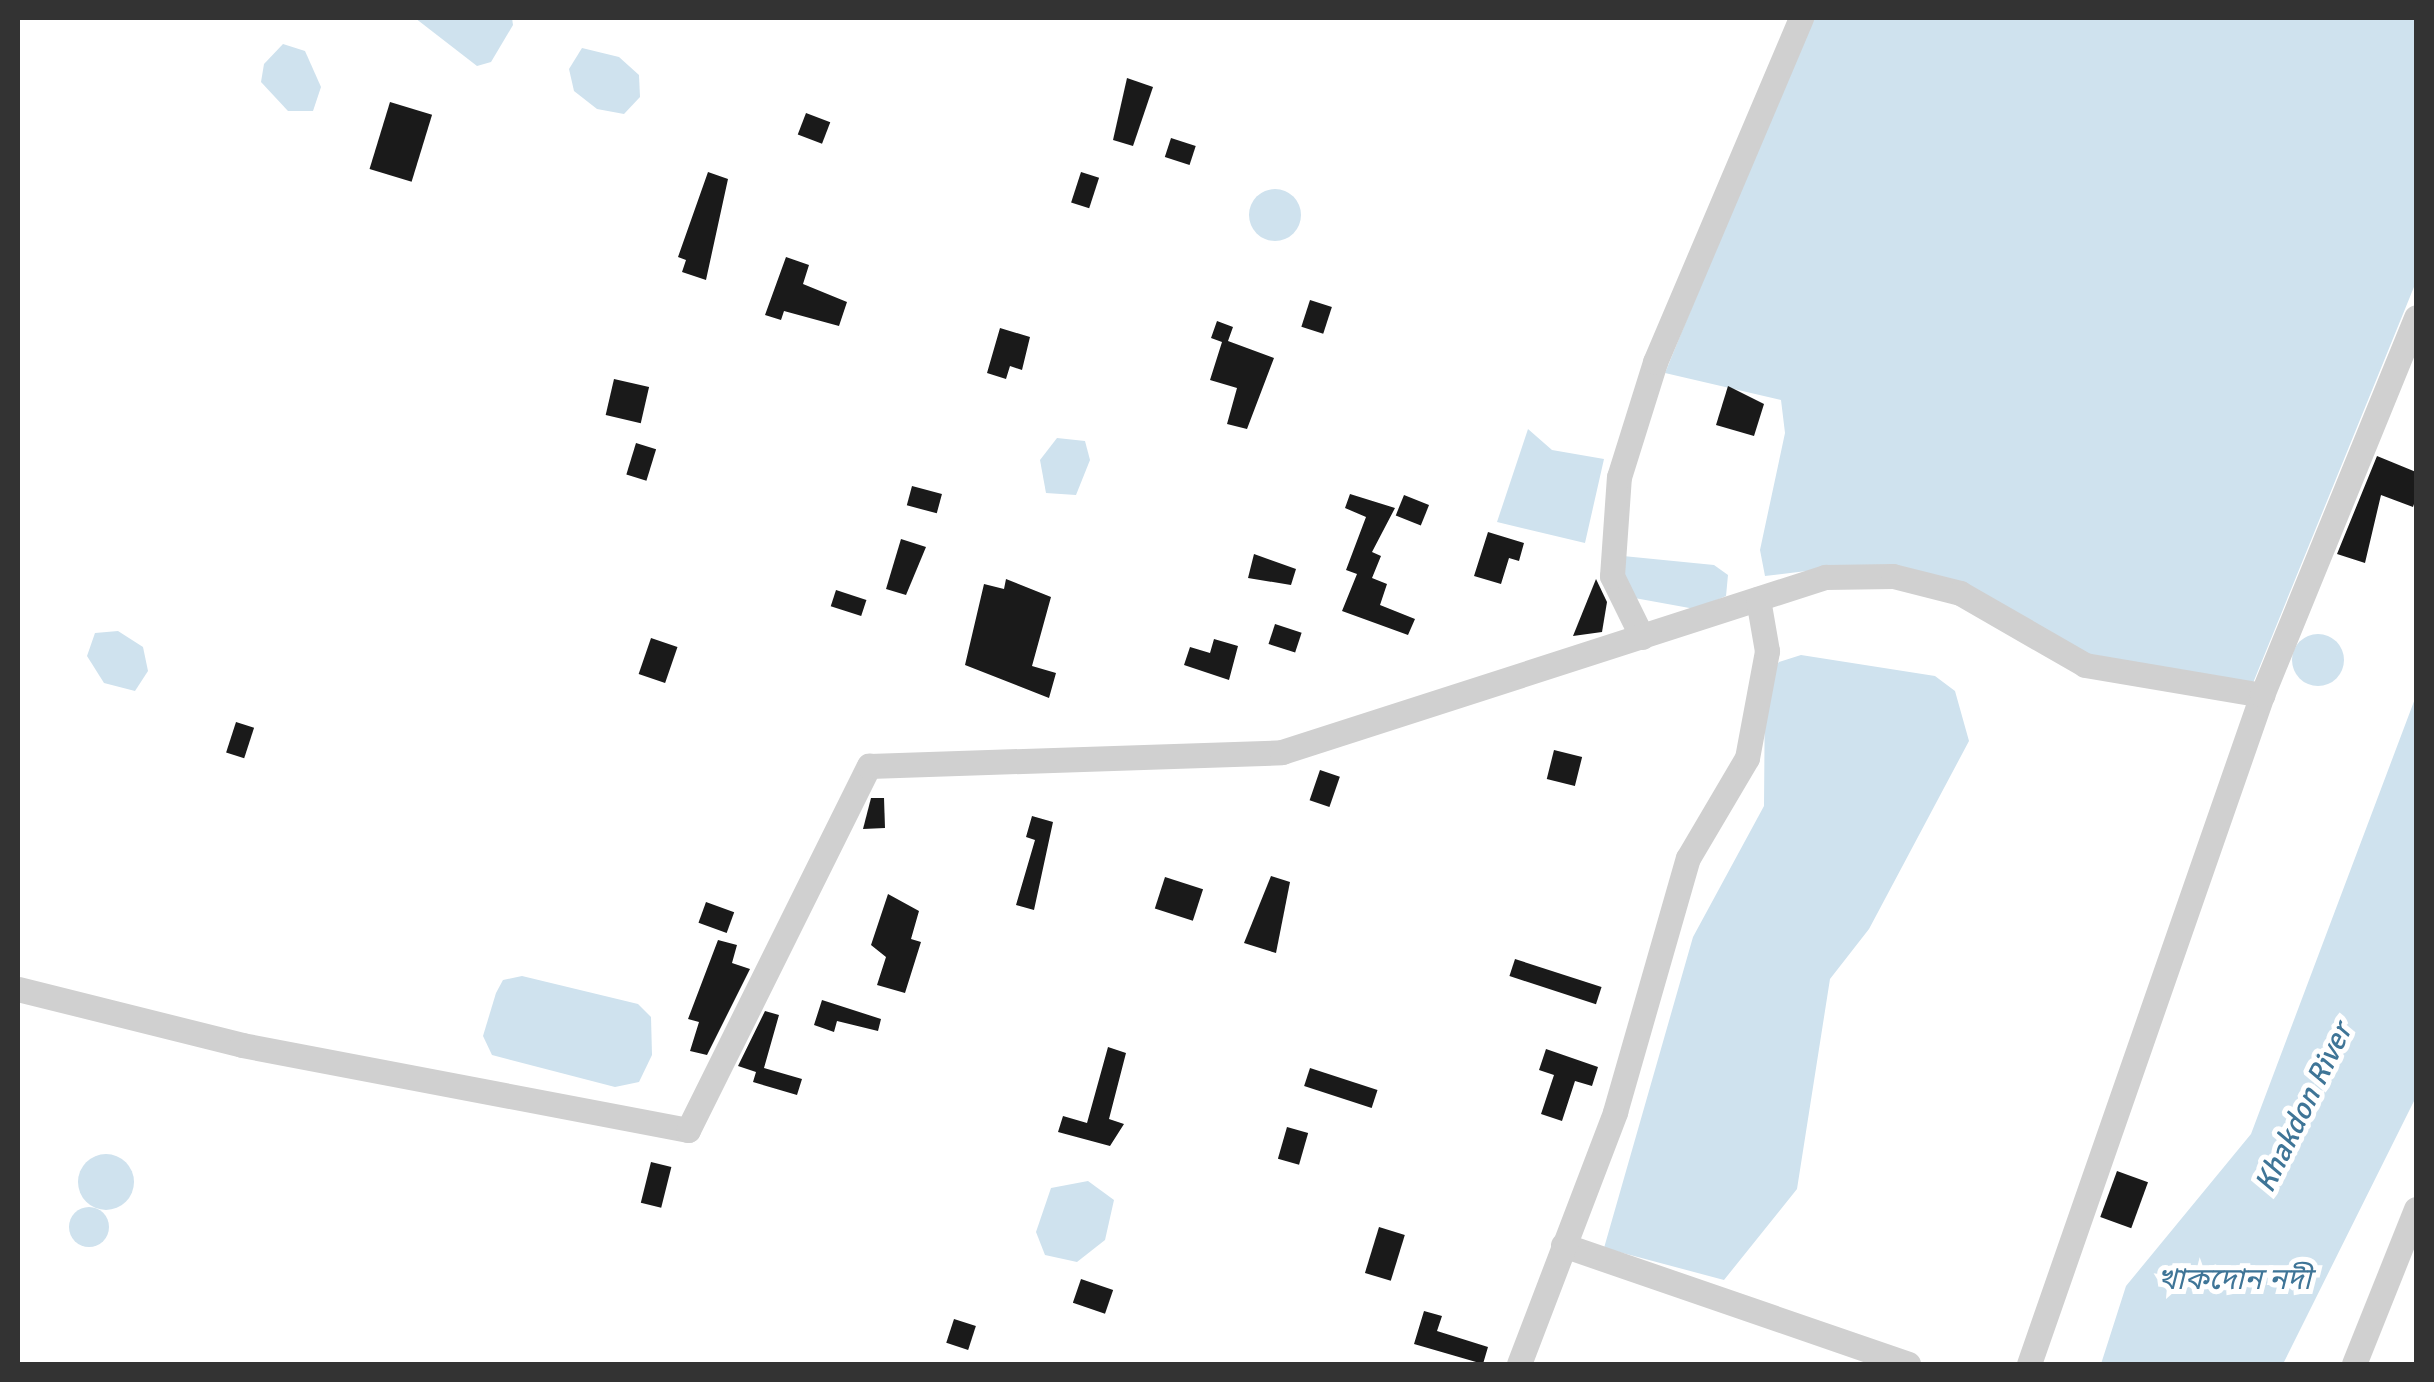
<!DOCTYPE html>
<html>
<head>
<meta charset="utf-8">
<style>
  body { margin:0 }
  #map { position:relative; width:2434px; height:1382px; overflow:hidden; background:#fff; font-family:Signika,"Noto Sans Bengali",sans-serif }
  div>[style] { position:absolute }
  .water>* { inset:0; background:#cfe2ee }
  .round { border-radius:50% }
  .building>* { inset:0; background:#1a1a1a; transform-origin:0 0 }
  .minor>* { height:25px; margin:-12.5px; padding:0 12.5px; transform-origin:12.5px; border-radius:12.5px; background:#d0d0d0 }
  span { translate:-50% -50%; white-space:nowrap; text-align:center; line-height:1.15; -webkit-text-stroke:10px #fff; paint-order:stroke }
  .water-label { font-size:30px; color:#3f7597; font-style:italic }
  .frame { position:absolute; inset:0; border:20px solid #333; pointer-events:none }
</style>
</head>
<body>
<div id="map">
  <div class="water">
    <div style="clip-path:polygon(415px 18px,512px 18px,513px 25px,491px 62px,477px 66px)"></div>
    <div style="clip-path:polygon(1810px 18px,2416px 18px,2416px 282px,2253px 683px,2081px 655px,2036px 624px,1831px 568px,1765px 576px,1760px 550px,1785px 433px,1781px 400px,1665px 373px)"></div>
    <div style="clip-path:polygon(283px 44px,305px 51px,321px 87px,313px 111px,288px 111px,261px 82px,264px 64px)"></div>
    <div style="clip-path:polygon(582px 48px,619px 57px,639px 75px,640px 97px,624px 114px,597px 109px,574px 91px,569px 69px)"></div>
    <div class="round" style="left:1249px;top:189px;width:52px;height:52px"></div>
    <div style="clip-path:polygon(1528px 429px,1552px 450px,1604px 459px,1585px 543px,1497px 522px)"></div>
    <div style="clip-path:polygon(1057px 438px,1085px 441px,1090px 460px,1076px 495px,1046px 493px,1040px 460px)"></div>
    <div style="clip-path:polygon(1623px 556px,1714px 565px,1728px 575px,1726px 596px,1695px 609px,1629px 597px,1617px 584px)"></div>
    <div style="clip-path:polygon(118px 631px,143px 647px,148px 671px,135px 691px,104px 683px,87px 656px,95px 633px)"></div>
    <div class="round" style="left:2292px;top:634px;width:52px;height:52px"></div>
    <div style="clip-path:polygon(1801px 655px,1935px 676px,1955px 691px,1969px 741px,1869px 929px,1830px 979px,1797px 1189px,1724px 1280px,1604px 1248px,1693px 937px,1764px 806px,1765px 683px,1779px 662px)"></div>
    <div style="clip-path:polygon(2416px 696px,2416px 1097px,2283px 1364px,2101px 1364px,2126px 1286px,2251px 1134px)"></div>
    <div style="clip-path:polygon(522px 976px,638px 1004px,651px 1017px,652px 1055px,639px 1082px,615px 1087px,492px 1055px,483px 1036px,496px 993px,503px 980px)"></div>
    <div class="round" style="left:78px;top:1154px;width:56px;height:56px"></div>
    <div style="clip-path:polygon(1088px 1181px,1114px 1200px,1105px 1240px,1077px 1262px,1045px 1255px,1036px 1232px,1051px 1188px)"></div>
    <div class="round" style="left:69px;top:1207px;width:40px;height:40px"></div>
  </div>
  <div class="building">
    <div style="clip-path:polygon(1127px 78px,1153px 87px,1133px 146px,1113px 140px)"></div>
    <div style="left:390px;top:102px;width:44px;height:70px;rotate:17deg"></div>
    <div style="left:806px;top:113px;width:26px;height:23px;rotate:21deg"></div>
    <div style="left:1171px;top:138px;width:26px;height:20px;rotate:18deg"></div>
    <div style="clip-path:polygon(708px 172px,728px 179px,706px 280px,682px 272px,686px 260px,678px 257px)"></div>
    <div style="left:1081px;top:172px;width:19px;height:32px;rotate:18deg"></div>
    <div style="clip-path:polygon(786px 257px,809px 265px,803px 284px,847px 302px,839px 326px,784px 311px,781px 320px,765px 315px)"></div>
    <div style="left:1310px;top:300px;width:23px;height:28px;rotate:18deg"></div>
    <div style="clip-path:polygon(1217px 321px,1233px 327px,1228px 341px,1274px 358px,1247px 429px,1227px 424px,1237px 388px,1210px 380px,1222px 342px,1211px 338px)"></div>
    <div style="clip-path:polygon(1000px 328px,1030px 337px,1022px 370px,1010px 366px,1006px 379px,987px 373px)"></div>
    <div style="left:614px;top:379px;width:36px;height:37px;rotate:13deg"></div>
    <div style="clip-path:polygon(1728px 386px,1764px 404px,1754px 436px,1716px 425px)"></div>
    <div style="left:636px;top:443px;width:21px;height:33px;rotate:17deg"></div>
    <div style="clip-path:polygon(2377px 456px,2416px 472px,2416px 498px,2413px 507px,2381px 495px,2365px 563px,2337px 554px)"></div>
    <div style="left:912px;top:486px;width:31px;height:20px;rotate:15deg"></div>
    <div style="clip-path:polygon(1350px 494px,1395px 508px,1372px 552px,1381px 556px,1372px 578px,1387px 584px,1380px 605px,1415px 619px,1408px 635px,1342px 611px,1357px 574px,1346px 570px,1366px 517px,1345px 508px)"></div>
    <div style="left:1404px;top:495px;width:27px;height:22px;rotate:22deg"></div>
    <div style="clip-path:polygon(1488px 532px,1524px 543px,1519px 561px,1509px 558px,1501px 584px,1474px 576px)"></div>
    <div style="clip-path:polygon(901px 539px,926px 547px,906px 595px,886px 589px)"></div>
    <div style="clip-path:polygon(1254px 554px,1296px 569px,1291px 585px,1248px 578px)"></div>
    <div style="clip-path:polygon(1006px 579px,1051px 597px,1032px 666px,1056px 673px,1049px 698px,965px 665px,984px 584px,1004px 589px)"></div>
    <div style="clip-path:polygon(1596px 579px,1607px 602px,1602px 632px,1573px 636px)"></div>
    <div style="left:836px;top:590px;width:32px;height:17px;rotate:18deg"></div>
    <div style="left:1275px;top:624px;width:28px;height:21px;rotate:18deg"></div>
    <div style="left:651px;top:638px;width:28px;height:38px;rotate:19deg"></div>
    <div style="clip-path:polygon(1214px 639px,1238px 646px,1229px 680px,1184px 665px,1190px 647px,1210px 653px)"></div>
    <div style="left:236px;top:722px;width:19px;height:32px;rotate:18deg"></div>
    <div style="left:1554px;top:750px;width:29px;height:30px;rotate:14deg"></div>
    <div style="left:1320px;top:770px;width:21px;height:32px;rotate:19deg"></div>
    <div style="clip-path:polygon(871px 798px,884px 798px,885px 828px,863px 829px)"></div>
    <div style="clip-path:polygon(1032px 816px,1053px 822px,1034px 910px,1016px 905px,1035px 840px,1026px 837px)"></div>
    <div style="clip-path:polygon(1271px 876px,1290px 882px,1276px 953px,1244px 943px)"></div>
    <div style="left:1165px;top:877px;width:40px;height:33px;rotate:18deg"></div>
    <div style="clip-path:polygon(888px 894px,919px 911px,911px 939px,921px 942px,905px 993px,877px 985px,886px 957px,871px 945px)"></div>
    <div style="left:706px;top:902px;width:30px;height:22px;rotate:20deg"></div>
    <div style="clip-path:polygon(718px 940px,737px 945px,732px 963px,750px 969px,707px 1055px,690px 1051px,699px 1022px,688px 1019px)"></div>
    <div style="left:1515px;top:959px;width:91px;height:18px;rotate:18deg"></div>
    <div style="clip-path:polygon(822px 1000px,881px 1019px,878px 1031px,837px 1021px,834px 1032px,814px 1025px)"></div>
    <div style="clip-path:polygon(765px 1011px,779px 1015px,764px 1068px,802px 1079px,797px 1095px,753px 1082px,756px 1072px,738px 1066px)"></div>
    <div style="clip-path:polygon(1108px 1047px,1126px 1053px,1109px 1119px,1124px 1124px,1110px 1146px,1058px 1132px,1063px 1116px,1087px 1123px)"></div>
    <div style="clip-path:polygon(1546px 1049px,1598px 1067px,1592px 1086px,1575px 1081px,1562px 1121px,1541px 1114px,1554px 1075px,1539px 1070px)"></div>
    <div style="left:1310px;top:1068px;width:71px;height:19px;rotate:18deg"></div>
    <div style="left:1287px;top:1127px;width:22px;height:33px;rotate:16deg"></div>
    <div style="left:651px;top:1162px;width:21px;height:42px;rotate:14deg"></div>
    <div style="left:2117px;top:1171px;width:33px;height:49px;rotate:20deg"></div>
    <div style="left:1379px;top:1227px;width:27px;height:48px;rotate:17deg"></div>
    <div style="left:1081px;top:1279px;width:34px;height:25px;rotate:19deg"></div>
    <div style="clip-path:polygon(1424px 1311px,1442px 1316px,1437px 1331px,1488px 1347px,1483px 1364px,1414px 1344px)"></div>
    <div style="left:954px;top:1319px;width:23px;height:25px;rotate:18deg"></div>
  </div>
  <div class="minor">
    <div style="left:1642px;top:637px;width:68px;rotate:-116.2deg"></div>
    <div style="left:1612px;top:576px;width:99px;rotate:-86deg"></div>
    <div style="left:1619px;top:477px;width:121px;rotate:-72.6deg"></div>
    <div style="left:1655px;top:362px;width:374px;rotate:-67deg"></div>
    <div style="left:18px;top:989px;width:231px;rotate:14deg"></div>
    <div style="left:242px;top:1045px;width:454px;rotate:10.8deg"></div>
    <div style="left:688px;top:1130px;width:407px;rotate:-63.6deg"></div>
    <div style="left:869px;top:766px;width:413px;rotate:-1.9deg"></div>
    <div style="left:1282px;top:752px;width:571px;rotate:-17.86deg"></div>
    <div style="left:1825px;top:577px;width:68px;rotate:-0.8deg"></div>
    <div style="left:1893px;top:576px;width:69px;rotate:14.2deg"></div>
    <div style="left:1960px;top:593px;width:144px;rotate:29.9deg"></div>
    <div style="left:2085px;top:665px;width:180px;rotate:9.6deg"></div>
    <div style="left:1563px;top:1245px;width:365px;rotate:19deg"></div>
    <div style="left:1519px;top:1364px;width:270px;rotate:-69.1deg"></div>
    <div style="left:1615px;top:1112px;width:264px;rotate:-74deg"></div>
    <div style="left:1688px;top:858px;width:116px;rotate:-59.5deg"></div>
    <div style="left:1747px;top:758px;width:109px;rotate:-79.4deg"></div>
    <div style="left:1767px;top:651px;width:53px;rotate:-99.8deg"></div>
    <div style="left:2029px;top:1364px;width:708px;rotate:-70.8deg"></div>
    <div style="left:2262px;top:695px;width:408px;rotate:-67.8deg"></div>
    <div style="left:2354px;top:1364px;width:167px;rotate:-68.2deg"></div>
  </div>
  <div class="water-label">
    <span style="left:2304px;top:1108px;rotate:-64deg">Khakdon River</span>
    <span style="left:2234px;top:1280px">খাকদোন নদী</span>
  </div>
  <div class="frame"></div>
</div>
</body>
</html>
